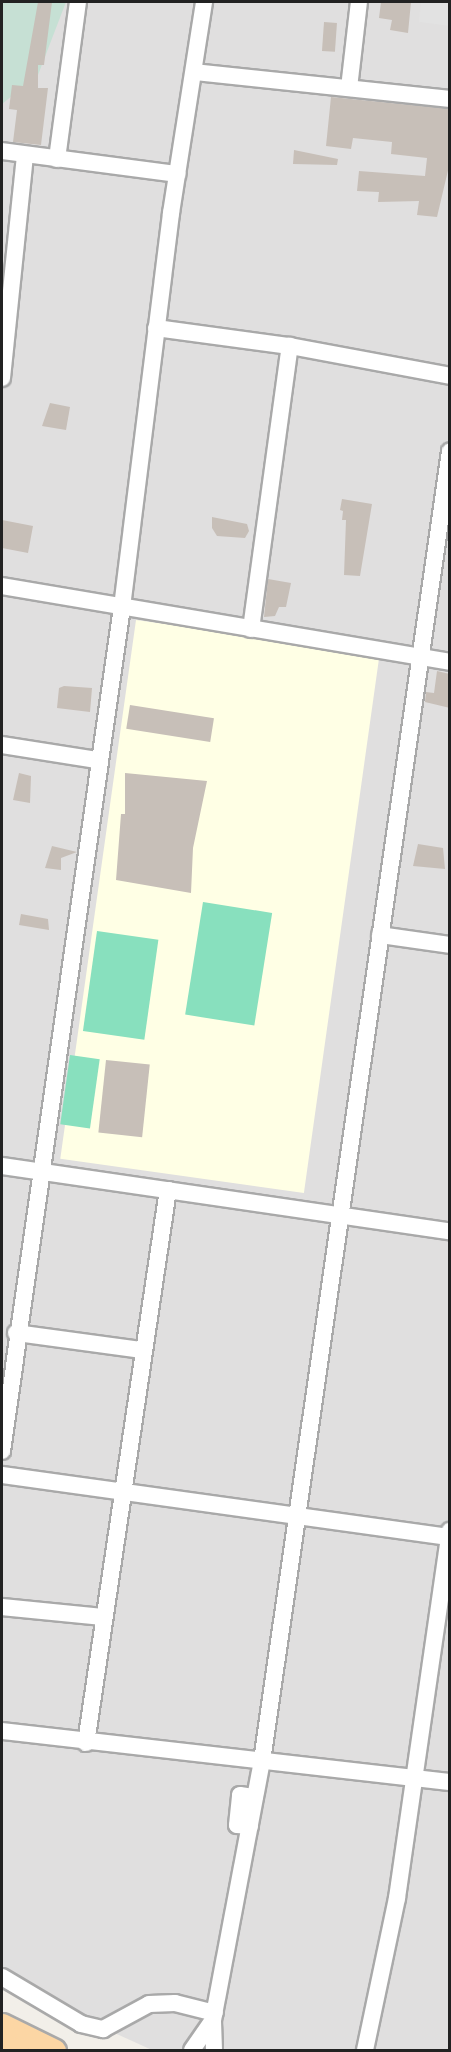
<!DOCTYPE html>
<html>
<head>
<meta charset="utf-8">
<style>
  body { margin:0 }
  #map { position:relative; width:451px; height:2052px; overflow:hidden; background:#f2efe9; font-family:"Work Sans",sans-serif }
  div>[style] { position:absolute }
  .residential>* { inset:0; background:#e0dfdf }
  .education>* { inset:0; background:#ffffe5; transform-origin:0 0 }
  .wetland>* { inset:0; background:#c6e0d4 }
  .pitch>* { inset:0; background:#88e0be; transform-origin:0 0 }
  .parking>* { inset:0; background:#e2e2e2 }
  .building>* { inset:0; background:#c7bfb8; transform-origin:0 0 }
  .roads { filter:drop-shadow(2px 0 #a9a9a9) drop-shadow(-2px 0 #a9a9a9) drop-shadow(0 2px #a9a9a9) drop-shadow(0 -2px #a9a9a9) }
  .minor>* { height:16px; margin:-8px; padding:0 8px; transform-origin:8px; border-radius:8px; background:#fff }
  .major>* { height:21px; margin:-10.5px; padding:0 10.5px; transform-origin:10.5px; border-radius:10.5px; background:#fcd6a4 }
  span { translate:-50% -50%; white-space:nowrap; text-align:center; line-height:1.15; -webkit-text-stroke:4.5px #fff; paint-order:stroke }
  .frame { position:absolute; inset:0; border:3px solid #222; pointer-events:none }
</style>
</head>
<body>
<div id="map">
  <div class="residential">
    <div style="clip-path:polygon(2px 2px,449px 2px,449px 2050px,152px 2050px,2px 1982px)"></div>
  </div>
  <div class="education">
    <div style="left:136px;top:620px;width:246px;height:544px;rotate:8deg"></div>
  </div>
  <div class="wetland">
    <div style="clip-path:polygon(2px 2px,66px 2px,38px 75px,2px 104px)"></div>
  </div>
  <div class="pitch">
    <div style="left:203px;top:902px;width:70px;height:114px;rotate:9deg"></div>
    <div style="left:97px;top:931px;width:62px;height:101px;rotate:8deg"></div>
    <div style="left:70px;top:1055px;width:30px;height:70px;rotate:8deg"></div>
  </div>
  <div class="parking">
    <div style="clip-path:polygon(421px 2px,449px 2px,449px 26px,419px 22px)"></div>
  </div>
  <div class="building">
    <div style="clip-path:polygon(38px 2px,52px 2px,44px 65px,38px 65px,38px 88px,48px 88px,41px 145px,13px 142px,17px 110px,9px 109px,12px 85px,23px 86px)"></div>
    <div style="clip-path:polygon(381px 2px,411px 2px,408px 33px,390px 30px,392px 20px,379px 18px)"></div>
    <div style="left:324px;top:22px;width:13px;height:29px;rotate:4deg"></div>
    <div style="clip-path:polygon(331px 97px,450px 109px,450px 162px,437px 217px,417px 215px,419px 201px,378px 202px,379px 192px,357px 191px,359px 171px,425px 176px,427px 158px,391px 154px,392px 142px,353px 138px,351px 149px,326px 146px)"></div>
    <div style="clip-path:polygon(294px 150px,338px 159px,337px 165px,293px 164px)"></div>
    <div style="clip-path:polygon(50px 403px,70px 407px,66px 430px,42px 426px)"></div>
    <div style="clip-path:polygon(342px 499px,372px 504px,360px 576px,344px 575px,346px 520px,342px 520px,343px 511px,340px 510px)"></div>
    <div style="clip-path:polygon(212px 517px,247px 524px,249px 531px,245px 538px,217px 536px,212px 528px)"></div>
    <div style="clip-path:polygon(2px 520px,33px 526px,28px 553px,2px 548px)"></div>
    <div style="clip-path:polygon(268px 579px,291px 583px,286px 607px,279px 607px,275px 616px,264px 617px)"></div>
    <div style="clip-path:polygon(437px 671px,450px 674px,450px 708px,425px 702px,426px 692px,434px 693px)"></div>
    <div style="clip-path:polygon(64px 686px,92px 688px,90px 712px,57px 708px,59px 688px)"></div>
    <div style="left:130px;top:705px;width:85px;height:24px;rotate:9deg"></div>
    <div style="clip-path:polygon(19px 773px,31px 776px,30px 803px,13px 800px)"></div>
    <div style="clip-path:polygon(125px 773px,207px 781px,193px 848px,191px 893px,116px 880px,121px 814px,125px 814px)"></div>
    <div style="clip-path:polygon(418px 844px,443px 848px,445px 869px,413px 866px)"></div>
    <div style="clip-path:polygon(52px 846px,77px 852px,61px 858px,61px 870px,45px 868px)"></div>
    <div style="clip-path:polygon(21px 914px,48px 919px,49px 930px,19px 925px)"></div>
    <div style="left:106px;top:1060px;width:44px;height:73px;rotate:6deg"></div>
  </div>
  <div class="roads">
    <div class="minor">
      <div style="left:194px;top:72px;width:257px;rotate:6deg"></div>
      <div style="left:349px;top:88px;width:87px;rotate:-83.4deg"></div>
      <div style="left:2px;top:151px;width:177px;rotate:7.5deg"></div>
      <div style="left:57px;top:159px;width:158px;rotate:-82.4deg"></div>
      <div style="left:156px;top:328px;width:135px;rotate:7.7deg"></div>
      <div style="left:290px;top:346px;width:163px;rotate:10.6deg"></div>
      <div style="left:2px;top:378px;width:224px;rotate:-84.1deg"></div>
      <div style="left:2px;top:586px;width:454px;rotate:9.6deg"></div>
      <div style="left:251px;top:629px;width:286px;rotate:-82.2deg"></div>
      <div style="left:2px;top:745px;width:96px;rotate:9deg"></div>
      <div style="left:380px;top:935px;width:71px;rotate:8.1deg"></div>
      <div style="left:2px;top:1166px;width:453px;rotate:8.3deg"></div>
      <div style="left:16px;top:1333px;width:127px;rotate:7.7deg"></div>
      <div style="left:2px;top:1451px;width:852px;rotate:-81.91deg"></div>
      <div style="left:122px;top:607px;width:397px;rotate:-82.9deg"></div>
      <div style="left:171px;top:213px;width:214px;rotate:-81.1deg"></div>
      <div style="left:2px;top:1475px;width:452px;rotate:7.9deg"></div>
      <div style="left:2px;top:1607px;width:101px;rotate:5.7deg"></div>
      <div style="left:2px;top:1731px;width:451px;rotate:6.5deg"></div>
      <div style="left:86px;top:1743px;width:559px;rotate:-81.57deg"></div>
      <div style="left:250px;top:1826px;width:13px;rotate:-176deg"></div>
      <div style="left:237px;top:1825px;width:30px;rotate:-84deg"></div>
      <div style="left:240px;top:1795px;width:15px;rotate:8deg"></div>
      <div style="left:2px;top:1977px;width:92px;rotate:30.7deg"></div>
      <div style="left:81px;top:2024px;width:23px;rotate:13deg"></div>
      <div style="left:103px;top:2029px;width:52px;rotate:-28.5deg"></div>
      <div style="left:149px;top:2004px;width:26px;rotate:-2deg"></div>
      <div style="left:175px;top:2003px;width:41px;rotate:14deg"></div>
      <div style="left:192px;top:2050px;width:37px;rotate:-55deg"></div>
      <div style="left:214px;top:2050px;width:30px;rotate:-92deg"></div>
      <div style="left:213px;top:2020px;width:264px;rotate:-79.3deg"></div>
      <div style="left:262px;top:1761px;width:1323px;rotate:-81.83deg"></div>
      <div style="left:365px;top:2050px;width:155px;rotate:-78.1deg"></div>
      <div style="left:397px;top:1898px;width:371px;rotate:-81.8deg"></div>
    </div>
    <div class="major">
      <div style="left:2px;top:2024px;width:59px;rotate:26.1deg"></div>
      <div style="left:2px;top:2043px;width:17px;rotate:24deg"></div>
    </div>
  </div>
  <div class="frame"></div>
</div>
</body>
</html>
